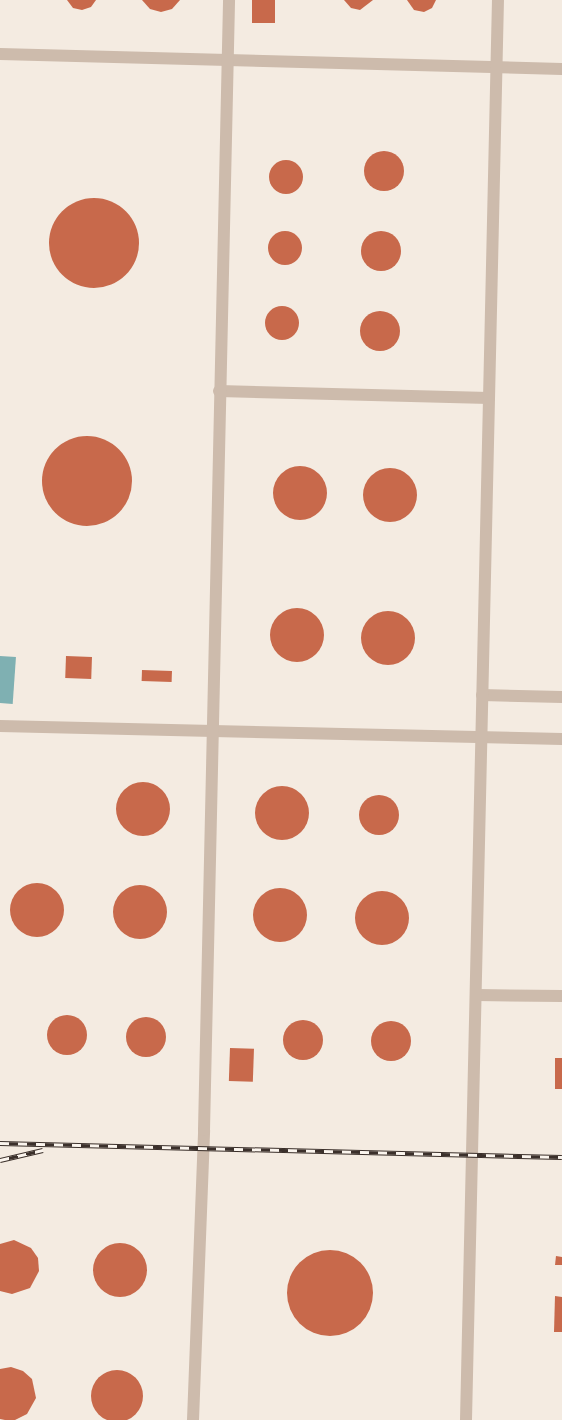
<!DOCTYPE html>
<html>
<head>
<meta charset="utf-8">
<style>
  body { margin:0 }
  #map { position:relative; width:562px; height:1420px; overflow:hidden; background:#f4ebe1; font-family:Barlow,sans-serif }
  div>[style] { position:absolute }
  .water>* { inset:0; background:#7fb0b2; transform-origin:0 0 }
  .building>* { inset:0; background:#c8694b; transform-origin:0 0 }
  .round { border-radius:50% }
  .minor>* { height:12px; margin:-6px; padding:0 6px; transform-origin:6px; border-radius:6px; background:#cdbbac }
  .rail>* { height:5px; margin-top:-2.5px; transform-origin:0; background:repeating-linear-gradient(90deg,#fbf5ee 0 9px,#3b302b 0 18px); box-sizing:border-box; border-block:1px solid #3b302b }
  span { translate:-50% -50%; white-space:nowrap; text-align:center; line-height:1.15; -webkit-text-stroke:4.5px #fbf5ee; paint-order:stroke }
</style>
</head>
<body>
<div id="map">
  <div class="water">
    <div style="left:0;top:656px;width:16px;height:47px;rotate:4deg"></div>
  </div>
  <div class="building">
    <div style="clip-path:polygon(67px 0,96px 0,91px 7px,82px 10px,73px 8px)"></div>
    <div style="clip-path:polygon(142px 0,180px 0,172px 9px,161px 12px,150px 9px)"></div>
    <div style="left:252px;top:0;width:23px;height:23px"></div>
    <div style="clip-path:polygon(344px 0,373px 0,360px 10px,351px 8px)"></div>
    <div style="clip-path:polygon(407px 0,436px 0,432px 8px,424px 12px,414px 10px)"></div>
    <div class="round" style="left:364px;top:151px;width:40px;height:40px"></div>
    <div class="round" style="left:269px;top:160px;width:34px;height:34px"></div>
    <div class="round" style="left:49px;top:198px;width:90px;height:90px"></div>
    <div class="round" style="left:361px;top:231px;width:40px;height:40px"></div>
    <div class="round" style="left:268px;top:231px;width:34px;height:34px"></div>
    <div class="round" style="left:265px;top:306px;width:34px;height:34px"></div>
    <div class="round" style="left:360px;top:311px;width:40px;height:40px"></div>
    <div class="round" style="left:42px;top:436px;width:90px;height:90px"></div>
    <div class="round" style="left:273px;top:466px;width:54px;height:54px"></div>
    <div class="round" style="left:363px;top:468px;width:54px;height:54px"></div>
    <div class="round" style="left:270px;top:608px;width:54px;height:54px"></div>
    <div class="round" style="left:361px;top:611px;width:54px;height:54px"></div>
    <div style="left:66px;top:656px;width:26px;height:22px;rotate:2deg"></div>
    <div style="left:142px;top:670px;width:30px;height:11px;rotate:2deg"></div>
    <div class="round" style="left:116px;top:782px;width:54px;height:54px"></div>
    <div class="round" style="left:255px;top:786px;width:54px;height:54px"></div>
    <div class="round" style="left:359px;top:795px;width:40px;height:40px"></div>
    <div class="round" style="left:10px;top:883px;width:54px;height:54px"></div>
    <div class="round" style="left:113px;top:885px;width:54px;height:54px"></div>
    <div class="round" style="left:253px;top:888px;width:54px;height:54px"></div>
    <div class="round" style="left:355px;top:891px;width:54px;height:54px"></div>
    <div class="round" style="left:47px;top:1015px;width:40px;height:40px"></div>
    <div class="round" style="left:126px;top:1017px;width:40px;height:40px"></div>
    <div class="round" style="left:283px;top:1020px;width:40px;height:40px"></div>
    <div class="round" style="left:371px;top:1021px;width:40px;height:40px"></div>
    <div style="left:230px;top:1048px;width:24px;height:33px;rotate:2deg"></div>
    <div style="left:555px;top:1058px;width:7px;height:31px"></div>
    <div style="clip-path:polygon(14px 1240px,31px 1248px,38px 1258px,39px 1271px,30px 1288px,12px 1294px,0 1291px,0 1244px)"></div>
    <div class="round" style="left:93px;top:1243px;width:54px;height:54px"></div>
    <div class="round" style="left:287px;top:1250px;width:86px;height:86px"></div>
    <div style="clip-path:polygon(556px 1256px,562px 1257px,562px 1265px,555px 1265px)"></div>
    <div style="clip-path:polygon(555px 1296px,562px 1297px,562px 1332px,554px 1332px)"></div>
    <div style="clip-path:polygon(11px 1367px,23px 1371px,32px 1379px,36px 1398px,27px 1414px,15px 1420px,5px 1420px,0 1419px,0 1369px)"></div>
    <div class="round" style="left:91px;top:1370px;width:52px;height:52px"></div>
  </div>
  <div class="minor">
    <div style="left:0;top:54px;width:562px;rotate:1.53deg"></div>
    <div style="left:219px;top:391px;width:270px;rotate:1.5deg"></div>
    <div style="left:482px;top:695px;width:80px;rotate:1.4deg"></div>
    <div style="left:0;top:726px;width:562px;rotate:1.33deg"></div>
    <div style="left:477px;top:995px;width:85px;rotate:0.7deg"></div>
    <div style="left:193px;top:1420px;width:290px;rotate:-87.8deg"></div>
    <div style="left:204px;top:1130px;width:1130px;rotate:-88.73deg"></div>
    <div style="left:466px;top:1420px;width:1420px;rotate:-88.71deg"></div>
  </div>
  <div class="rail">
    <div style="left:0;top:1143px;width:562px;rotate:1.43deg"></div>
    <div style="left:0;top:1160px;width:44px;rotate:-13.1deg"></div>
  </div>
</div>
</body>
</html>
